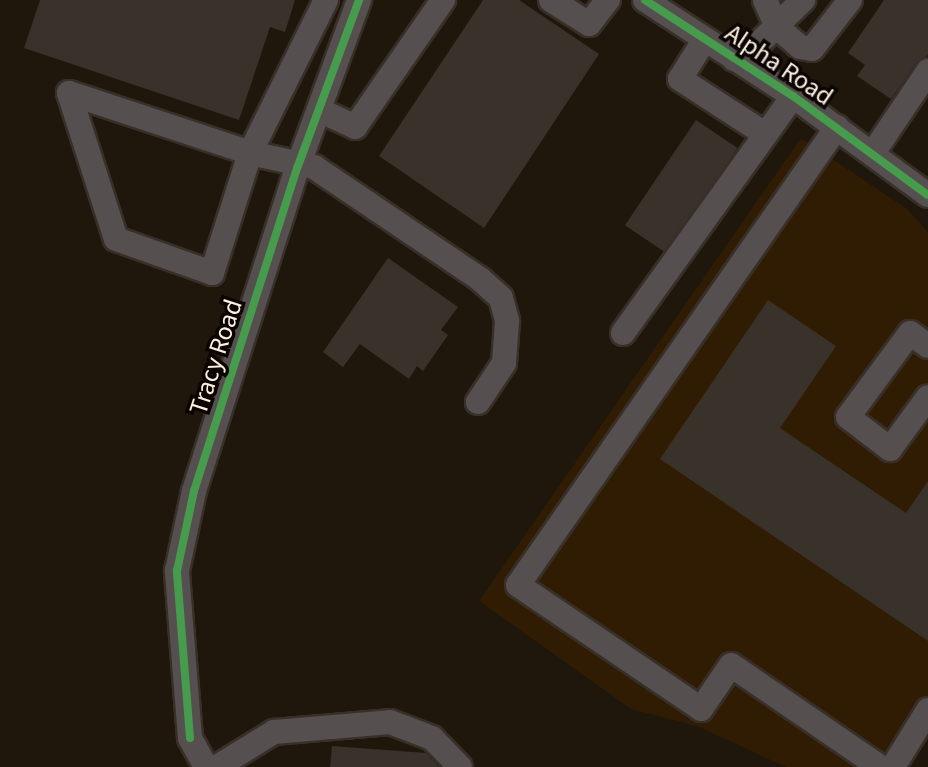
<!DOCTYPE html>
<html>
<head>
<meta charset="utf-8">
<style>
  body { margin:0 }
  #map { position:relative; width:928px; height:767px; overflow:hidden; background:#1f170c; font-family:"Source Sans 3",sans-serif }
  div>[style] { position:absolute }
  .built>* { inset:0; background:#2f1c03 }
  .building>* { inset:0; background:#39322a; transform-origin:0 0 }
  .roads { filter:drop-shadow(2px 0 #383028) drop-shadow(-2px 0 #383028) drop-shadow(0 2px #383028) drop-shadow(0 -2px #383028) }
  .minor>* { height:24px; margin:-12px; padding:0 12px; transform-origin:12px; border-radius:12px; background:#564f4f }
  .cycleway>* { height:8px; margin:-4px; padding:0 4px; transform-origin:4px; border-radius:4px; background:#469c4c }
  span { translate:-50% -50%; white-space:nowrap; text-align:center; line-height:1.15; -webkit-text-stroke:7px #0b0501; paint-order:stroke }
  .street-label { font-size:26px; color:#fbefe3 }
</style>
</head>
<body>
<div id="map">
  <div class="built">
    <div style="clip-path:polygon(801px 138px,907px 209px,928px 232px,928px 714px,896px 767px,786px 767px,697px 726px,631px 709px,479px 601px)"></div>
  </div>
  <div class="building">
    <div style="clip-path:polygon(40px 0,295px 0,285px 32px,270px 27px,239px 120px,24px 48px)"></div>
    <div style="clip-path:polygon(483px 0,519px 0,599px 54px,484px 228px,379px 156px)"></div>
    <div style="clip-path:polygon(884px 0,928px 0,928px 55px,916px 63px,891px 99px,857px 76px,865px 65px,848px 53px)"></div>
    <div style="left:696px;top:120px;width:50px;height:127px;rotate:34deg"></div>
    <div style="clip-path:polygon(388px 258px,458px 307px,441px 330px,448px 335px,423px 371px,417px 366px,409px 379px,360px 344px,343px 367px,323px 352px)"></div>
    <div style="clip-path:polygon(768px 300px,836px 346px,780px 428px,906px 513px,928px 481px,928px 641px,660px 459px)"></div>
    <div style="clip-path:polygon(332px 746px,426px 753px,439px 767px,330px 767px)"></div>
  </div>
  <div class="roads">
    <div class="minor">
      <div style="left:551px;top:0;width:45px;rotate:32.3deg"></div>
      <div style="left:589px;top:24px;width:31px;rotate:-52deg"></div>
      <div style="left:645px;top:0;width:176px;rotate:33deg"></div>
      <div style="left:793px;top:96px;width:167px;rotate:36.3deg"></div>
      <div style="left:765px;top:0;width:30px;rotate:66deg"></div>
      <div style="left:777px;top:27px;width:30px;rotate:41deg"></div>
      <div style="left:800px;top:47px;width:12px;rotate:9deg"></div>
      <div style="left:812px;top:49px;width:62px;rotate:-52.2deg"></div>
      <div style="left:705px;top:39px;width:47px;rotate:122deg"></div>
      <div style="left:680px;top:79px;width:101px;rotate:32.9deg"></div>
      <div style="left:734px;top:59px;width:30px;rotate:-33deg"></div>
      <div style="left:759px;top:43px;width:62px;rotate:-44.3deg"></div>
      <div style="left:69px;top:93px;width:191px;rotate:18.3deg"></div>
      <div style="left:250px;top:153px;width:66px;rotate:12.3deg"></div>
      <div style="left:314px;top:167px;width:200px;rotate:34deg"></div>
      <div style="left:480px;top:279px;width:28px;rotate:42deg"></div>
      <div style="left:501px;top:298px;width:24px;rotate:75deg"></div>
      <div style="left:507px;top:321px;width:42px;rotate:94.1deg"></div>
      <div style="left:504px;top:363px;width:47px;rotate:123.7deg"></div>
      <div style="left:69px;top:93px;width:153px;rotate:72.2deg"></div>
      <div style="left:116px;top:239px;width:102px;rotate:19.5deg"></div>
      <div style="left:212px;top:273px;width:126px;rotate:-72.4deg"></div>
      <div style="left:250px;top:153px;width:171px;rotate:-63.6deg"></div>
      <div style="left:319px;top:110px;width:40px;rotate:25deg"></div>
      <div style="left:355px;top:127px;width:155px;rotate:-55.3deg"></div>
      <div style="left:837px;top:127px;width:558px;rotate:124.86deg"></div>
      <div style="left:518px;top:585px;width:221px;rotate:34.1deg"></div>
      <div style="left:701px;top:709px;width:53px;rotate:-55.7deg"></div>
      <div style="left:731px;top:665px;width:181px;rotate:34.4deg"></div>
      <div style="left:873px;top:153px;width:99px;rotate:-56.1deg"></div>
      <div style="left:623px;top:333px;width:292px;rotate:-54.3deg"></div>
      <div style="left:928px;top:346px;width:22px;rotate:-144deg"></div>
      <div style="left:910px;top:333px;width:104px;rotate:126.4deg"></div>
      <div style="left:848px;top:417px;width:53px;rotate:37.3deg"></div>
      <div style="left:890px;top:449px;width:64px;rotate:-53.8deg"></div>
      <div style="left:206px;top:767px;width:33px;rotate:-119deg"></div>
      <div style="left:190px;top:738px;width:168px;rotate:-94.5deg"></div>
      <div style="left:177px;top:571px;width:82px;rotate:-78deg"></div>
      <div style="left:194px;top:491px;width:341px;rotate:-72.3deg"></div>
      <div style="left:298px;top:166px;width:177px;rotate:-69.8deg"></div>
      <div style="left:217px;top:767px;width:67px;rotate:-31.6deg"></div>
      <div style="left:274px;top:732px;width:116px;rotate:-4.9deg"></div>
      <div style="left:390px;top:722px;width:45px;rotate:20.9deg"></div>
      <div style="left:432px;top:738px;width:40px;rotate:46deg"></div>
      <div style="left:893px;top:767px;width:67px;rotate:-58.4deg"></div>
    </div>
  </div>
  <div class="cycleway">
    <div style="left:645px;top:0;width:176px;rotate:33deg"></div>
    <div style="left:793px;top:96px;width:167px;rotate:36.3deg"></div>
    <div style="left:190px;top:738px;width:168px;rotate:-94.5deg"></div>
    <div style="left:177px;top:571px;width:82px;rotate:-78deg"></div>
    <div style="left:194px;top:491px;width:341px;rotate:-72.3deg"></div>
    <div style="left:298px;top:166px;width:177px;rotate:-69.8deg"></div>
  </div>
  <div class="street-label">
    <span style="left:779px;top:65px;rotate:34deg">Alpha Road</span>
    <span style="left:216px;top:357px;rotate:-72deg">Tracy Road</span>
  </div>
</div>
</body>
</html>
